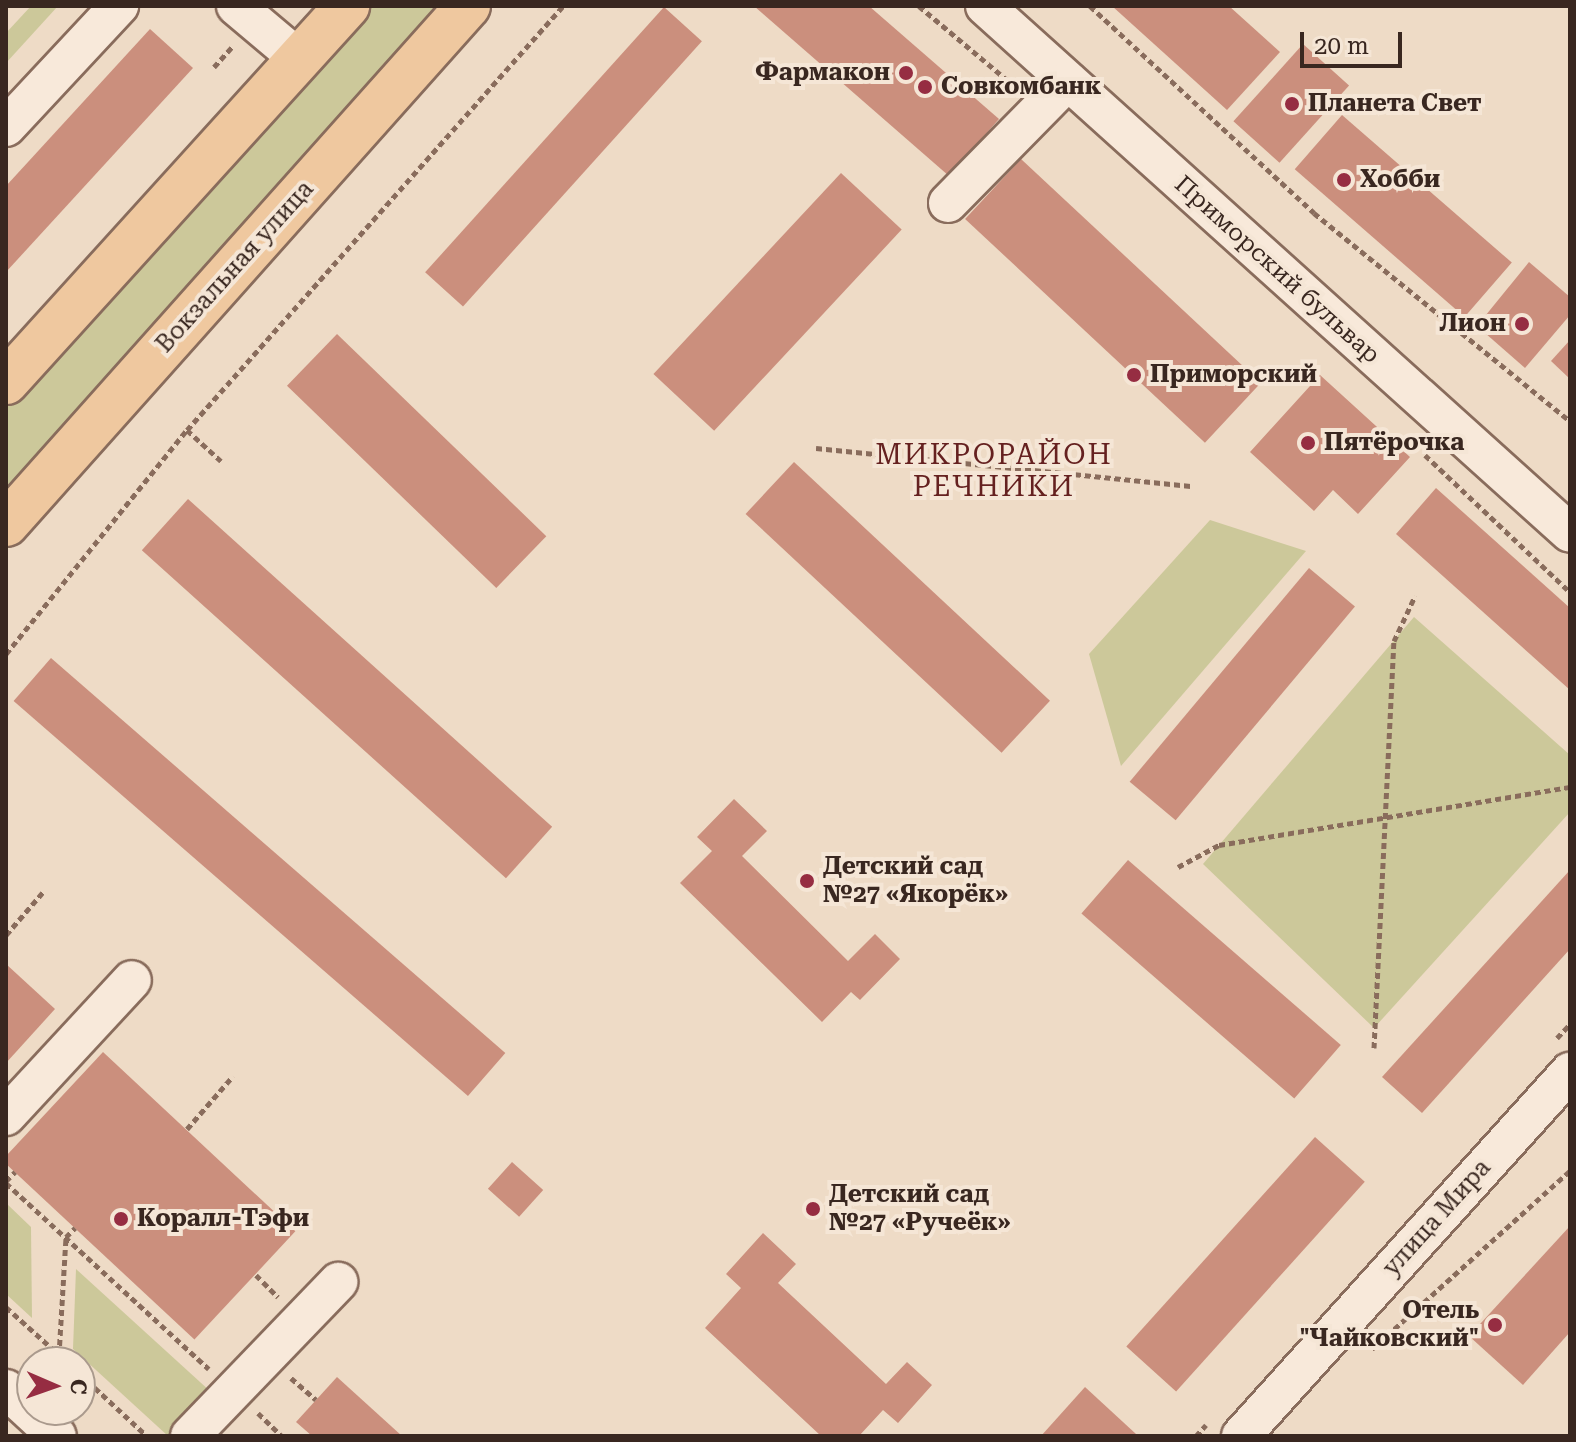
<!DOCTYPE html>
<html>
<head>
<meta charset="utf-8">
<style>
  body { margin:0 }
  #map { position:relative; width:1576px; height:1442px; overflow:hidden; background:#eedbc6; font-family:"Roboto Serif",serif }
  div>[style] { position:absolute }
  .green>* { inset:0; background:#ccc89a }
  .building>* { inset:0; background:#cb8f7d; transform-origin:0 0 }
  .path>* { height:5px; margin-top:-2.5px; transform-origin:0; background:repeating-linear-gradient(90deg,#896c5c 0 6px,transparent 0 10px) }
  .roads { filter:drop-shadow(2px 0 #896c5c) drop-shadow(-2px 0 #896c5c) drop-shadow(0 2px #896c5c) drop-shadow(0 -2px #896c5c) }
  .minor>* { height:38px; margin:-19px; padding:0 19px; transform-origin:19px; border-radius:19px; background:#f8e9da }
  .major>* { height:44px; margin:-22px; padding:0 22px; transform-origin:22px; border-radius:22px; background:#efc89f }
  .dots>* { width:22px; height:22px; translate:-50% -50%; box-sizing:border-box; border:4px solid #f5e6d6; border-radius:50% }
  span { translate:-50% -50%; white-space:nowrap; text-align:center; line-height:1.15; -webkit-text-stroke:8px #f5e6d6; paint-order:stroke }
  .poi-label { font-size:24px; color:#392720; font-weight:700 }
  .right { translate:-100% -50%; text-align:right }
  .left { translate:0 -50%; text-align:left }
  .street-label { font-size:24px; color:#392720 }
  .quarter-label { font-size:28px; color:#652120; letter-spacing:2px }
  .frame { position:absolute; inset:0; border:8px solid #392720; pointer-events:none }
  .north { position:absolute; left:16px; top:1346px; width:80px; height:80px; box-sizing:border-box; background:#f5e6d6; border:2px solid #aa9a8d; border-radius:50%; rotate:92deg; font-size:22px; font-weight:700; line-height:32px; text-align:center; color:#392720 }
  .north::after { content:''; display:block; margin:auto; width:28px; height:36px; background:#962d42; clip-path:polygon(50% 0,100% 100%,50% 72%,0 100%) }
  .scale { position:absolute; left:1300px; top:32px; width:102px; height:36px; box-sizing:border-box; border:4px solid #392720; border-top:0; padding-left:10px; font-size:24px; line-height:28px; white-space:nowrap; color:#392720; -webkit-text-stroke:6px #f5e6d6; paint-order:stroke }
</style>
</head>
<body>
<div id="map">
  <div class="green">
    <div style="clip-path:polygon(31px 6px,58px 6px,6px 63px,6px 33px)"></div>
    <div style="clip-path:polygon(356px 6px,451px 6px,6px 513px,6px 392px)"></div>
    <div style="clip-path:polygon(1210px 520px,1306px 551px,1121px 766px,1089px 654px)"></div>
    <div style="clip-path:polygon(1414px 617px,1570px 755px,1570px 812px,1374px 1028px,1203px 864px)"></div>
    <div style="clip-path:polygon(6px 1203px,31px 1227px,32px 1318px,6px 1294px)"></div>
    <div style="clip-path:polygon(76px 1269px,211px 1392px,168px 1436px,73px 1349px)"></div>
  </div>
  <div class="building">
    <div style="clip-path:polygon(754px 6px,869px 6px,999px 119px,949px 176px)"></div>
    <div style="clip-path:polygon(1112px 6px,1229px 6px,1280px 52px,1227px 110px)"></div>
    <div style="left:664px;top:7px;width:51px;height:357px;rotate:42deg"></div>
    <div style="clip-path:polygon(150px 29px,193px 68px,6px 272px,6px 186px)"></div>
    <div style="left:1303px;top:44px;width:62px;height:104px;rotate:42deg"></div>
    <div style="left:1342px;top:115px;width:225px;height:72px;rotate:41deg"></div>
    <div style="left:1021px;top:159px;width:328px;height:82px;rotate:43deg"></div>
    <div style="left:841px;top:173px;width:83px;height:275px;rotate:43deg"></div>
    <div style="clip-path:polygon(1529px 262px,1570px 297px,1570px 315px,1525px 368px,1477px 326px)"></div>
    <div style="left:337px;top:334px;width:291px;height:72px;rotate:44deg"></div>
    <div style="clip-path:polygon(1570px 340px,1570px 379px,1551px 361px)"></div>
    <div style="clip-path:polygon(1320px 375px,1410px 457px,1358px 514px,1333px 490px,1314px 511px,1250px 452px)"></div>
    <div style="left:794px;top:462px;width:350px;height:71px;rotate:43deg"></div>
    <div style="clip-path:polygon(1436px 488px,1570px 608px,1570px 690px,1396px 534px)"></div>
    <div style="left:188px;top:499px;width:490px;height:69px;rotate:42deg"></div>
    <div style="left:1309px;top:568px;width:60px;height:279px;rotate:40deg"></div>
    <div style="left:51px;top:658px;width:602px;height:57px;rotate:41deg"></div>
    <div style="clip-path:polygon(734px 799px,767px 831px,742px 856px,848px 961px,875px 934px,900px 959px,860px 1000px,851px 992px,822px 1022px,680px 883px,712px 851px,697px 837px)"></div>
    <div style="left:1128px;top:860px;width:282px;height:71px;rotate:41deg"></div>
    <div style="clip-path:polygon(1570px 870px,1570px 949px,1422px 1113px,1382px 1077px)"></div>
    <div style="clip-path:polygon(6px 964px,55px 1009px,6px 1063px)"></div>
    <div style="left:103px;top:1052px;width:263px;height:148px;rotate:43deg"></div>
    <div style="left:1315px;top:1137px;width:67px;height:282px;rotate:42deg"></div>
    <div style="left:512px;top:1162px;width:42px;height:36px;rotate:42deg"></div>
    <div style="clip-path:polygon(1570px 1226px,1570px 1332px,1523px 1385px,1469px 1336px)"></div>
    <div style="clip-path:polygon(763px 1233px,796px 1264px,778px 1283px,886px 1384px,907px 1362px,932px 1385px,898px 1423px,883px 1410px,859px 1436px,821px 1436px,705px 1328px,741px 1288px,726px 1274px)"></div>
    <div style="clip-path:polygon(337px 1377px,402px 1436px,312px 1436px,296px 1422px)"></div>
    <div style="clip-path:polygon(1085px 1387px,1136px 1434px,1134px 1436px,1041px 1436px)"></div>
  </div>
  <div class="path">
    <div style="left:919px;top:6px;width:123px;rotate:40deg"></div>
    <div style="left:1090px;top:6px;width:305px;rotate:42.7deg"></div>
    <div style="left:1314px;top:213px;width:330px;rotate:39.1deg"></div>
    <div style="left:214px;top:67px;width:27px;rotate:-48deg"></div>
    <div style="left:187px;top:430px;width:46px;rotate:42.4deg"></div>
    <div style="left:816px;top:448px;width:379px;rotate:5.8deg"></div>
    <div style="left:1425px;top:455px;width:199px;rotate:43.4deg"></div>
    <div style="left:6px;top:654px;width:288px;rotate:-51.1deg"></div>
    <div style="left:187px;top:430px;width:567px;rotate:-48.43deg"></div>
    <div style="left:1178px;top:867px;width:47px;rotate:-28.2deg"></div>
    <div style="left:1219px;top:845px;width:356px;rotate:-9.4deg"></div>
    <div style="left:6px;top:935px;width:57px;rotate:-49.3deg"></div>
    <div style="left:1557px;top:1038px;width:19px;rotate:-47deg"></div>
    <div style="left:1374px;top:1048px;width:407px;rotate:-87.2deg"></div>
    <div style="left:1394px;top:641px;width:50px;rotate:-65deg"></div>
    <div style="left:187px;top:1129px;width:70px;rotate:-49deg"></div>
    <div style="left:6px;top:1181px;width:13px;rotate:-45deg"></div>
    <div style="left:6px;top:1183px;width:275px;rotate:42.5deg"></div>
    <div style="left:256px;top:1275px;width:31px;rotate:45deg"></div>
    <div style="left:6px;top:1307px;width:82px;rotate:42deg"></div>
    <div style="left:1372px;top:1349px;width:266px;rotate:-42deg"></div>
    <div style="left:59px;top:1355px;width:118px;rotate:-86.6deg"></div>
    <div style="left:66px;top:1237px;width:13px;rotate:-45deg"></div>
    <div style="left:80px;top:1374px;width:91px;rotate:42.8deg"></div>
    <div style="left:291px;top:1378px;width:33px;rotate:41deg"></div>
    <div style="left:258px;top:1413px;width:33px;rotate:44deg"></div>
    <div style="left:1196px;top:1436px;width:15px;rotate:-48deg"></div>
  </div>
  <div class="roads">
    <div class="minor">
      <div style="left:236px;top:6px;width:82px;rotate:40.1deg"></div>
      <div style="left:985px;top:6px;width:787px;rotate:42.01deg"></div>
      <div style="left:6px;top:127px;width:166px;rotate:-47deg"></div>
      <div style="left:948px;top:203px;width:171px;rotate:-45.5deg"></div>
      <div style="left:6px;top:1116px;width:185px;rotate:-47.2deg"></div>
      <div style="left:6px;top:1389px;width:69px;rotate:42.7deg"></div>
      <div style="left:190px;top:1436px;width:214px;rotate:-46.1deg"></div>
      <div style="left:1241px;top:1436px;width:491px;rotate:-47.9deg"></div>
    </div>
    <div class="major">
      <div style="left:6px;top:382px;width:508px;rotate:-47.79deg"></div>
      <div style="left:6px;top:524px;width:694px;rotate:-48.27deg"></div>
    </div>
  </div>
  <div class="dots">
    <div style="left:906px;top:73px;background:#962d42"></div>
    <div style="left:925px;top:87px;background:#962d42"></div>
    <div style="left:1292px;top:104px;background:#962d42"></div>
    <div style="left:1344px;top:180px;background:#962d42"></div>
    <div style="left:1522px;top:324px;background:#962d42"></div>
    <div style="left:1134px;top:375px;background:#962d42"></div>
    <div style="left:1308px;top:443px;background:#962d42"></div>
    <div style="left:807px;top:881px;background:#962d42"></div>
    <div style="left:813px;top:1209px;background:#962d42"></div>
    <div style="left:121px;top:1219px;background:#962d42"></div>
    <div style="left:1495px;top:1325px;background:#962d42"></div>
  </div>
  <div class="poi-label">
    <span class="right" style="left:890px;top:73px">Фармакон</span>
    <span class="left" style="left:941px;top:87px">Совкомбанк</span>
    <span class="left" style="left:1308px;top:104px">Планета Свет</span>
    <span class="left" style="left:1360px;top:180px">Хобби</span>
    <span class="right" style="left:1506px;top:324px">Лион</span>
    <span class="left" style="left:1150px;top:375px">Приморский</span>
    <span class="left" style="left:1324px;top:443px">Пятёрочка</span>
    <span class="left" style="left:823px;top:881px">Детский сад<br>№27 «Якорёк»</span>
    <span class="left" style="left:829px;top:1209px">Детский сад<br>№27 «Ручеёк»</span>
    <span class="left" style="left:137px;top:1219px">Коралл-Тэфи</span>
    <span class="right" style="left:1479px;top:1325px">Отель<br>"Чайковский"</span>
  </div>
  <div class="street-label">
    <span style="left:235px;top:267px;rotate:-48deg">Вокзальная улица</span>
    <span style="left:1277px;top:270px;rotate:42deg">Приморский бульвар</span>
    <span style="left:1437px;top:1218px;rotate:-48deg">улица Мира</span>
  </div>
  <div class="quarter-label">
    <span style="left:994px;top:471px">МИКРОРАЙОН<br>РЕЧНИКИ</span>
  </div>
  <div class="frame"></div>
  <div class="north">С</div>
  <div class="scale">20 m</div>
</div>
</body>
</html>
